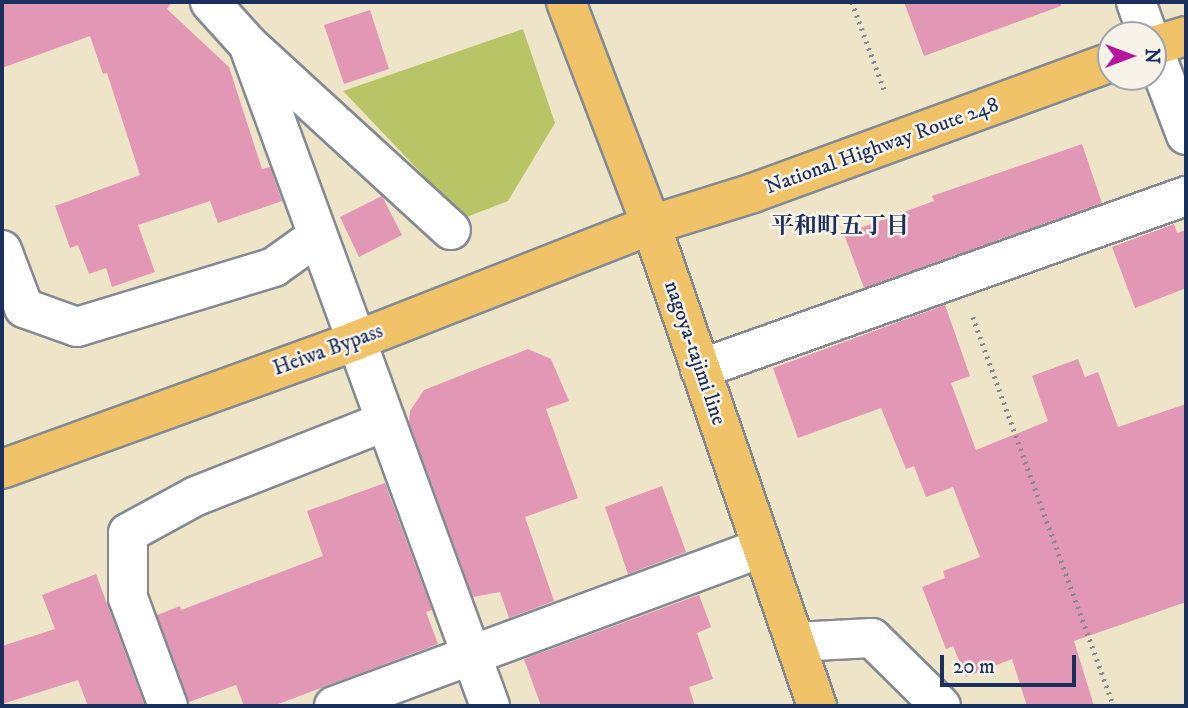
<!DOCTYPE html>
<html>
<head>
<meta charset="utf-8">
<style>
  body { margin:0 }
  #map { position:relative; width:1188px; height:708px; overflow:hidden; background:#eee5c9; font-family:"IM FELL DW Pica","Noto Serif JP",serif }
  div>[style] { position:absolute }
  .green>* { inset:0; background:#b8c567 }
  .building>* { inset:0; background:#e297b4 }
  .path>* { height:4.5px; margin-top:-2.25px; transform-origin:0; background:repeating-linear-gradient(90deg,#848a94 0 2px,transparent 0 7px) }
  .roads { filter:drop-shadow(2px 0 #848a94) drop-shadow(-2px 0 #848a94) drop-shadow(0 2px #848a94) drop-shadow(0 -2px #848a94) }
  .minor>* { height:38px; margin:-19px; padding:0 19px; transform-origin:19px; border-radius:19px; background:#fff }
  .major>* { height:38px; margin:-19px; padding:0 19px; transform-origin:19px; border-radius:19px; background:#f1c369 }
  .highway>* { height:38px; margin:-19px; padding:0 19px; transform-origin:19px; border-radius:19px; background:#f1c369 }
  span { translate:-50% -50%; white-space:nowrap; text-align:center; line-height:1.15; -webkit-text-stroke:5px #f7f3e8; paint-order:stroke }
  .street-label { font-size:21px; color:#1b2f5e }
  .neighbourhood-label { font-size:23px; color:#1b2f5e; font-weight:700 }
  .frame { position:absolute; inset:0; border:4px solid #1b2f5e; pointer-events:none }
  .north { position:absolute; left:1097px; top:21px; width:70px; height:70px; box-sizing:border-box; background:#f7f3e8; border:2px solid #9fa5b1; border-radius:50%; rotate:90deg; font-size:19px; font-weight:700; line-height:28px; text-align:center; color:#1b2f5e }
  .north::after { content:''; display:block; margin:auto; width:24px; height:32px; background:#b5179e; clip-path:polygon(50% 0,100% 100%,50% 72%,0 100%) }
  .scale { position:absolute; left:940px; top:655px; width:136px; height:32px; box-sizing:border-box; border:4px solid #1b2f5e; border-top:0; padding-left:9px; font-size:21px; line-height:24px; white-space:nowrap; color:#1b2f5e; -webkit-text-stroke:5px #f7f3e8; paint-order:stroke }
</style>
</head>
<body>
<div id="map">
  <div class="green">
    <i style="clip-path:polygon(523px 29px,555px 123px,508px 201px,464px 218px,343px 91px)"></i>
  </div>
  <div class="building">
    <i style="clip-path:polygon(2px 2px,172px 2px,167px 9px,229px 67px,262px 169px,270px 167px,282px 201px,218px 223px,210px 201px,138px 225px,155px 272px,112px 287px,106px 268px,89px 274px,78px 245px,70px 248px,55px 206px,140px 175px,107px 73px,103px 74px,90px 36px,2px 68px)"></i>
    <i style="clip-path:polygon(904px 2px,1061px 2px,1061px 6px,924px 56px)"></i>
    <i style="clip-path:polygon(370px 10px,389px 69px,344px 84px,324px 25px)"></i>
    <i style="clip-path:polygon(1082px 144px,1102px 203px,864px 288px,844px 234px,934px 201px,932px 196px)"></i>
    <i style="clip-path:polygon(382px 196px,402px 235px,359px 257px,340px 217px)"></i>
    <i style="clip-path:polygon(1174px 224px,1177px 233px,1186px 230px,1186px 288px,1135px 308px,1112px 247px)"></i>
    <i style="clip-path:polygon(945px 305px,970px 376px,951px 383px,976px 450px,1048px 421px,1032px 376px,1078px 359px,1085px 377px,1098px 372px,1118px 427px,1186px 404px,1186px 602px,1074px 641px,1094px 706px,1027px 706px,1012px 659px,966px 677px,953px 646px,946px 649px,922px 587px,945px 578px,943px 571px,980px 557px,953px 487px,926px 497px,914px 466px,906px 469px,881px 408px,798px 438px,773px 368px)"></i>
    <i style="clip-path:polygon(528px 349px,551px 359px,569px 401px,546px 409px,578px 498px,525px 517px,554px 601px,509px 618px,500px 592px,473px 597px,409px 422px,410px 411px,424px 390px)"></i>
    <i style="clip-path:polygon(385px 483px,432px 610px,426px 612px,438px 644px,273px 706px,244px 706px,236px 685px,189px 702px,157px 615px,180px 606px,181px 610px,323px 556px,307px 511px)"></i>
    <i style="clip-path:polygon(662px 486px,686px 552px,628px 574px,605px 507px)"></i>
    <i style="clip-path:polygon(96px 574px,145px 706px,88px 706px,78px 680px,2px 704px,2px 646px,55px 629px,42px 595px)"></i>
    <i style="clip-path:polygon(699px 595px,711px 627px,697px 633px,713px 679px,689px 687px,695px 706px,541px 706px,524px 659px)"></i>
  </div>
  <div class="path">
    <i style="left:852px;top:2px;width:93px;rotate:69.8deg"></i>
    <i style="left:973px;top:317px;width:414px;rotate:70.1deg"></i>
  </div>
  <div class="roads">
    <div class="minor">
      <i style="left:210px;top:2px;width:57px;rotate:47.9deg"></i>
      <i style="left:248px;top:44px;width:705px;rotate:69.92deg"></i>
      <i style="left:1136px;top:2px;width:35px;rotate:70deg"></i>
      <i style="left:251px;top:47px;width:271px;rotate:42.5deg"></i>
      <i style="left:1153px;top:48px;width:93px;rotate:69.2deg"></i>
      <i style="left:2px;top:250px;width:62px;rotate:69.2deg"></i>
      <i style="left:24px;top:308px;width:56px;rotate:19.7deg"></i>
      <i style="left:77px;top:327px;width:206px;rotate:-16.9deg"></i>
      <i style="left:274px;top:267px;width:52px;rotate:-35.5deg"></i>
      <i style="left:700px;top:369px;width:516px;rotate:-19.59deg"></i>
      <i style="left:795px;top:642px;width:77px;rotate:-3deg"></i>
      <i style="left:872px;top:638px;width:97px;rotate:44.6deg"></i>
      <i style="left:168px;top:706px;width:115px;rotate:-110.3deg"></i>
      <i style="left:128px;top:598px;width:65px;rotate:-90deg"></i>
      <i style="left:128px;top:533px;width:77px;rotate:-28.6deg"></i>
      <i style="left:196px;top:496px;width:202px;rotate:-21.5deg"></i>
      <i style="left:334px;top:706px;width:456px;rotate:-20.3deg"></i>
    </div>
    <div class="major">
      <i style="left:566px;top:2px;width:239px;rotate:69.1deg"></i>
      <i style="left:651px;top:225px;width:509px;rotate:70.96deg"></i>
    </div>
    <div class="highway">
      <i style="left:1153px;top:46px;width:34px;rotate:-17deg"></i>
      <i style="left:2px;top:469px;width:375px;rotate:-19.9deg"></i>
      <i style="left:355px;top:341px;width:318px;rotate:-21.4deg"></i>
      <i style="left:651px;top:225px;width:107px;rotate:-17.4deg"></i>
      <i style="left:753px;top:193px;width:381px;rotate:-20.1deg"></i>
    </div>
  </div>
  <div class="street-label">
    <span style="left:882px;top:146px;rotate:-20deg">National Highway Route 248</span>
    <span style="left:328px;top:350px;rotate:-20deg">Heiwa Bypass</span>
    <span style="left:695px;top:353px;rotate:71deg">nagoya-tajimi line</span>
  </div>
  <div class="neighbourhood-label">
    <span style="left:840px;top:227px">平和町五丁目</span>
  </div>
  <div class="frame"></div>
  <div class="north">N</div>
  <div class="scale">20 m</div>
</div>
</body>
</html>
